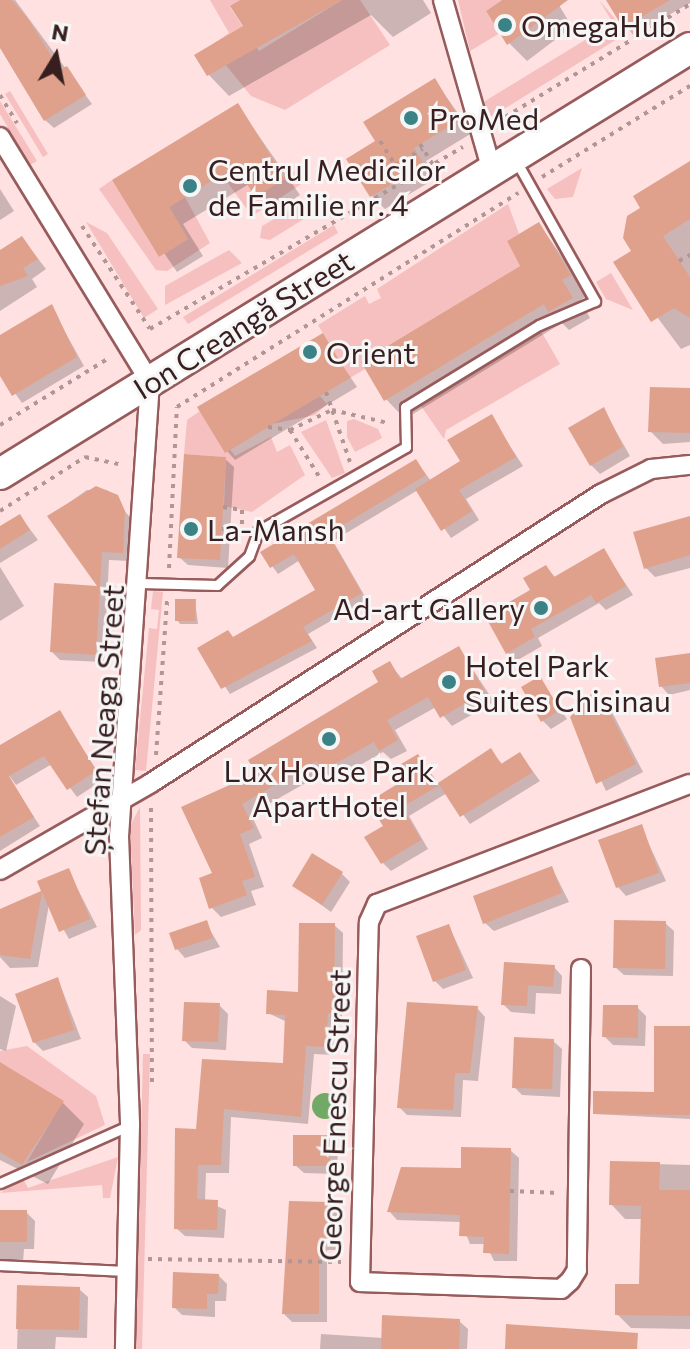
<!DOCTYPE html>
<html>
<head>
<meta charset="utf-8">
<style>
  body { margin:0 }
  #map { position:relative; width:690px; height:1349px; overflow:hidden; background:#fee1e0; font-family:Commissioner,sans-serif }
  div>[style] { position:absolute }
  .green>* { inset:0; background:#f5c0bf }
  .water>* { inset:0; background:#73a967 }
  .round { border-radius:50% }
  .shadow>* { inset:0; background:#0003 }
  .building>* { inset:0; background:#dfa18c }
  .path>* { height:4px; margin-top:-2px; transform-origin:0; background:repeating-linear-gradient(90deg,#b29695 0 4px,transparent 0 10px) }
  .roads { filter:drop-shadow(2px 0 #975b5b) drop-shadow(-2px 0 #975b5b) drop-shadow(0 2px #975b5b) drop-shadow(0 -2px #975b5b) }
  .service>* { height:9px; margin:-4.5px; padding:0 4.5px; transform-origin:4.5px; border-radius:4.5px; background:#fff }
  .minor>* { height:18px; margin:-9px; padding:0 9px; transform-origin:9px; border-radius:9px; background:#fff }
  .primary>* { height:30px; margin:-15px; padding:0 15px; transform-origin:15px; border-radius:15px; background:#fff }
  .dots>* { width:22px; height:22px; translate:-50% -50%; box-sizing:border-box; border:4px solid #f6f6f6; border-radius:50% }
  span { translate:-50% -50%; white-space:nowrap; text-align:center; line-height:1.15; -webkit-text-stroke:6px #f6f6f6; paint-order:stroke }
  .poi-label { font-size:30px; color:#381e1e }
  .left { translate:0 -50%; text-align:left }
  .right { translate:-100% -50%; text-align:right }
  .street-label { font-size:30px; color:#381e1e }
  .north { position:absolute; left:16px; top:16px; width:80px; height:80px; -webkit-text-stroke:6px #f6f6f6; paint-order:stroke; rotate:10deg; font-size:22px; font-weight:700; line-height:32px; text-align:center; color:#381e1e }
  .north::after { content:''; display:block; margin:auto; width:28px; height:36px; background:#381e1e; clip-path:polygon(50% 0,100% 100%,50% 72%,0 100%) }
</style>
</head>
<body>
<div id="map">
  <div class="green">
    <i style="clip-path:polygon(210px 0,240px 0,230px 7px,259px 51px,342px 0,360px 0,390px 45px,285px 110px,251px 96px,225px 64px,213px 44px,229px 33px)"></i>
    <i style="clip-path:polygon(458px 0,502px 0,486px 11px,500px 33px,470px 51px)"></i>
    <i style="clip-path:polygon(599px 0,627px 33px,486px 120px,477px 106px,613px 23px)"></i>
    <i style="clip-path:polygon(10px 91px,48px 154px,43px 157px,5px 94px)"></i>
    <i style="clip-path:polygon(0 101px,37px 161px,30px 165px,0 114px)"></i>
    <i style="clip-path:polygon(236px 166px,255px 196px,301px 167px,303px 183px,252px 216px,222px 175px)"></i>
    <i style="clip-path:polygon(582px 168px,573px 197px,555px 199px,547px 189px)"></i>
    <i style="clip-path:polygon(112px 180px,159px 257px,188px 239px,169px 207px,185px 197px,210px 243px,167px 271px,156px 270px,99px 189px)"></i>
    <i style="clip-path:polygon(316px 195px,323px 207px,270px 240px,260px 238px,262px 226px)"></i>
    <i style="clip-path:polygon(508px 204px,519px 234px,507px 241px,520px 266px,361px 362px,365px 369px,350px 378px,318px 325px,365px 296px,369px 304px,381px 298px,377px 289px)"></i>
    <i style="clip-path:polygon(86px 222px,107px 233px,158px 309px,144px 318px)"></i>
    <i style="clip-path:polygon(334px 225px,338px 233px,188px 324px,183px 317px)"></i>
    <i style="clip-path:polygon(229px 250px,242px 263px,165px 305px,165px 286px)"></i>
    <i style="clip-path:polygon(611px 273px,633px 310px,606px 299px,596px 282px)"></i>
    <i style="clip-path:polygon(541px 331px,560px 364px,446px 430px,444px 439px,421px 406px)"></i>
    <i style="clip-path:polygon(320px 396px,327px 404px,315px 415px,272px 424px)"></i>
    <i style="clip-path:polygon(200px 411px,235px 456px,271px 437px,277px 452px,290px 445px,305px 475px,252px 512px,224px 506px,226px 457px,184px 454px,187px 420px)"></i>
    <i style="clip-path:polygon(354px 419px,378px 429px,382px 438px,355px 452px,347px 437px,347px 421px)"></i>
    <i style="clip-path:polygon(326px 420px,345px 473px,332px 478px,301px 432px)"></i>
    <i style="clip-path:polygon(153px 591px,163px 592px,146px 771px,135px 770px,149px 628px,157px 629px,159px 610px,151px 609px)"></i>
    <i style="clip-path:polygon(140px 807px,141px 930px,135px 935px,130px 826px)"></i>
    <i style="clip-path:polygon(27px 1046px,96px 1096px,105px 1125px,27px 1162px,63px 1101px,5px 1065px,0 1073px,0 1051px)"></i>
    <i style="clip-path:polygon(143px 1054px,150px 1054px,142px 1349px,136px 1349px)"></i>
    <i style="clip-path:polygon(118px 1157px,110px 1198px,103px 1198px,102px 1185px,0 1193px,23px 1179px,28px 1188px)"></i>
  </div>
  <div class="water">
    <i class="round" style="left:312px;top:1093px;width:26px;height:26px"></i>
  </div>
  <div class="shadow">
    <i style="clip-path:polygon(0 0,15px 0,92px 104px,54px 128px,45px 120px,0 47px)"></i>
    <i style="clip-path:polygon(244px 0,423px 0,431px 13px,393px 37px,371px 15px,229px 96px,208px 74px,245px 27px)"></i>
    <i style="clip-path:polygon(505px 0,556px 0,572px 27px,527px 61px,509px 43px)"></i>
    <i style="clip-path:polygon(608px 0,690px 0,690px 3px,633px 35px)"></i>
    <i style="clip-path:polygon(435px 81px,472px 133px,426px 161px,436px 178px,385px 209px,372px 196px,377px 141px)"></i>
    <i style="clip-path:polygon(238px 106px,300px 195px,273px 212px,249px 184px,183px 224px,203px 256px,177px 272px,115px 181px)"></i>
    <i style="clip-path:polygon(690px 165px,690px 345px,681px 349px,616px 262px,633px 251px)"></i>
    <i style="clip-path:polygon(0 189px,14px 211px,0 220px)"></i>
    <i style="clip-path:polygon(539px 224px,589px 295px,580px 300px,590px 318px,569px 330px,562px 323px,405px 419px,386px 399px,523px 266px)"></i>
    <i style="clip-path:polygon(22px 238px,46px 269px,32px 279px,37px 287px,0 311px,0 252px)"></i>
    <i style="clip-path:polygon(51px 307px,84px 366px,22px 403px,0 372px,0 337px)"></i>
    <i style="clip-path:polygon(322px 335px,357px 387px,235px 460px,227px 451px)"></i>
    <i style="clip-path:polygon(690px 390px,690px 442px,663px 444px,650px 431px)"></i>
    <i style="clip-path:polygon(604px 410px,630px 456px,600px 474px,591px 465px)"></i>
    <i style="clip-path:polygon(491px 417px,523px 466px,466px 499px,479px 520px,451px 538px,418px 490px,333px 541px,367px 600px,308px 634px,317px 648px,230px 694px,200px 649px,234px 639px,318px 591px,300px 560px,278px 574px,262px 552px,416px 461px,431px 481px,462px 461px)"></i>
    <i style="clip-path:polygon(225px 459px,234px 467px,228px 568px,188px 565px,179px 557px)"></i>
    <i style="clip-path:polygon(87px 490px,107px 490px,133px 521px,130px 561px,109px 560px,104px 662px,60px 660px,52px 652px,56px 585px,101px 588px,50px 516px)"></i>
    <i style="clip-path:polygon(20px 516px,38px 540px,0 563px,0 528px)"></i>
    <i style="clip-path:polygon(690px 523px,690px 568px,655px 577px,646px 568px)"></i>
    <i style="clip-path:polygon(604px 551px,633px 595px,606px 610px,599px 603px,538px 638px,542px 646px,516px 661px,508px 653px,546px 567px,556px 578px)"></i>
    <i style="clip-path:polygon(0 567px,24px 606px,0 621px)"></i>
    <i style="clip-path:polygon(195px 601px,198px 624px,180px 624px,177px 620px)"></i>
    <i style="clip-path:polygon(459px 648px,494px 702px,452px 726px,436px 707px,395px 730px,407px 751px,391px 759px,383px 752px,334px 780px,325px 772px,251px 814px,262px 838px,249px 844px,264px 887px,251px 891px,256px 905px,221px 917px,211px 907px,215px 875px,184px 808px,259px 774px,380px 683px,390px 664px,403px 680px)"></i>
    <i style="clip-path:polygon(690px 655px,690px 690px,669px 695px,661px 686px)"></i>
    <i style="clip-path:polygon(540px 679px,567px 719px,551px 729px,543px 721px)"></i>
    <i style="clip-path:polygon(583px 699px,611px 710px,643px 772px,606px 791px,572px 718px)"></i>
    <i style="clip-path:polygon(60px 713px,103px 780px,77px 797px,52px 764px,16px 785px,0 763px,0 747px)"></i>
    <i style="clip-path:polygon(491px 751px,503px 765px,520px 754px,540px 781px,470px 824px,447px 793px,409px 816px,428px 849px,391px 871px,383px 863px,386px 827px,418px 756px,439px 784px)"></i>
    <i style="clip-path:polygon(15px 789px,40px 826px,0 851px,0 799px)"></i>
    <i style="clip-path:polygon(641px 827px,666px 881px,626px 896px,618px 887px)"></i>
    <i style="clip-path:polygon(552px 868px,569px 902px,494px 931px,485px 923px)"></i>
    <i style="clip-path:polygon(68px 870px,97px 927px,69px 939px,49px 904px,38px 967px,10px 968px,0 957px,0 911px,44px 892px)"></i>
    <i style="clip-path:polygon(341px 873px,350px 882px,331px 912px,294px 885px)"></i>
    <i style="clip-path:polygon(206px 923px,220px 947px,185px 958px,177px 949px)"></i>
    <i style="clip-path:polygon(665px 923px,674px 931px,673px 976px,624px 975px,615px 967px)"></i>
    <i style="clip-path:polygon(334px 925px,343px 933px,342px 1020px,335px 1022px,334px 1055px,314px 1054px,308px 1124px,231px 1117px,229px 1173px,206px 1173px,205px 1201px,226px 1210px,224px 1238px,185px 1236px,176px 1228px,198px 1131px,204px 1061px,285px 1066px,287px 1022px,268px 1013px,300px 994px)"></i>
    <i style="clip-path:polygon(449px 926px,473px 978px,443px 989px,435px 981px)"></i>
    <i style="clip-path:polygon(506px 964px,554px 967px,562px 976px,561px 994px,536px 993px,535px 1014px,511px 1012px,503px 1004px)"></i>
    <i style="clip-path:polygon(58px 979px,81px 1039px,43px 1051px,34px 1042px)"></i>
    <i style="clip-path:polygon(0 996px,16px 1006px,6px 1051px,0 1049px)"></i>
    <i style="clip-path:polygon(219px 1005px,228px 1014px,226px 1050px,192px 1048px,184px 1040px)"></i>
    <i style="clip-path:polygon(637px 1007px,646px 1016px,645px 1046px,613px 1045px,604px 1036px)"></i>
    <i style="clip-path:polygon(477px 1008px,485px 1017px,478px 1081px,463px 1080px,461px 1117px,407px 1115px,399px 1107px)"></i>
    <i style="clip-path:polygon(690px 1029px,690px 1119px,595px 1114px,656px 1094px)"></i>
    <i style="clip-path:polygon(553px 1041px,562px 1049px,560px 1097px,522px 1095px,514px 1087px)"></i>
    <i style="clip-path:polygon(0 1077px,62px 1102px,84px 1124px,48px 1184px,0 1160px)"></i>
    <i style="clip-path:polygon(329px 1137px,338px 1146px,337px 1174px,304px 1173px,295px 1165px)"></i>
    <i style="clip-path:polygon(510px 1150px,519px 1158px,517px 1261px,494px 1261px,486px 1244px,470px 1244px,461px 1222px,397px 1220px,389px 1211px)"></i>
    <i style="clip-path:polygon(612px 1163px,690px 1165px,690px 1329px,631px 1328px,617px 1314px,641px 1286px,643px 1219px,625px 1219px,611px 1204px)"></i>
    <i style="clip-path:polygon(328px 1204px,337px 1213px,336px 1250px,327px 1250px,327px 1322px,292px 1322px,284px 1314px)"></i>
    <i style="clip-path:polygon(0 1212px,26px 1212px,35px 1221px,34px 1249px,24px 1249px,23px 1262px,0 1262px)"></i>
    <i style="clip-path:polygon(219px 1276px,227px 1284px,226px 1301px,215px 1301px,215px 1317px,182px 1315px,174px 1307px)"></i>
    <i style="clip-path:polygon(19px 1287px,79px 1289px,88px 1297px,87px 1338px,56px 1337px,55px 1349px,17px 1349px)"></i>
    <i style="clip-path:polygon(459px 1321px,468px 1329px,467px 1349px,320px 1349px,321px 1334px,383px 1338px)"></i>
  </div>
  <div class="building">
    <i style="clip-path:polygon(0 0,11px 0,27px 17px,60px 70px,67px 66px,86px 95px,44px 121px,0 48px)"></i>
    <i style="clip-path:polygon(240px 0,342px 0,207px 76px,194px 55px,243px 26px,230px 6px)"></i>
    <i style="clip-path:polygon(502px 0,568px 0,507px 45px,486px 11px)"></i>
    <i style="clip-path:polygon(606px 0,670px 0,623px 28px)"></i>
    <i style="clip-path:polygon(435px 78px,460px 120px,414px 148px,424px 165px,370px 197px,346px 159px,375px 141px,363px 122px)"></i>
    <i style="clip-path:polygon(238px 103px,285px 179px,255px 197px,236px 166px,169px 207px,188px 239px,159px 257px,112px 180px)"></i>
    <i style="clip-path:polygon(690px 161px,690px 219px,663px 236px,690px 277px,690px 318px,674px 308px,651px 322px,613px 262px,631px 251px,623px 238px,627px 216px,640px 208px,633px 196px)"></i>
    <i style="clip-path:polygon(539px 222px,571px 275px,562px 280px,573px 298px,548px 312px,544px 304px,384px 401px,361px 362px,520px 266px,507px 241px)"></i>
    <i style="clip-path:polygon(22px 236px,38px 259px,23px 268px,28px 276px,0 286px,0 250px)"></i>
    <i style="clip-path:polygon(52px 304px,77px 357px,12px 396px,0 376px,0 335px)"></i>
    <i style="clip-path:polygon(323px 333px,350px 378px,225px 453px,197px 407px)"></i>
    <i style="clip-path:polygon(650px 387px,690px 388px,690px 433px,648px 432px)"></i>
    <i style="clip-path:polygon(604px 407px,623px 447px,590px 466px,568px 428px)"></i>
    <i style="clip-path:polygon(492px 414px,516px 457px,459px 490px,472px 511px,441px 531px,415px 489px,460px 461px,447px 440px)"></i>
    <i style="clip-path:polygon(184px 454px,226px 457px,220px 560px,177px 558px)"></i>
    <i style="clip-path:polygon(416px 459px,426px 475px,328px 534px,362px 593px,303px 627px,312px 641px,221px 689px,197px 648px,228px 630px,233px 637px,315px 590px,294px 554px,270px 568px,260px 552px)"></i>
    <i style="clip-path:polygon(96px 486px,118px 495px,125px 511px,123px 553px,102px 552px,96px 655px,50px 652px,54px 583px,97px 586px,47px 516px)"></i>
    <i style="clip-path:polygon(20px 514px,30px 530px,0 549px,0 526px)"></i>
    <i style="clip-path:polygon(690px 516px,690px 555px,644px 569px,633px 532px)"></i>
    <i style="clip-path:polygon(604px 548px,626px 586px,596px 603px,591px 595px,531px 629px,535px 637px,506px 654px,485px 616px,530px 590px,523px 578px,546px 565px,554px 577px)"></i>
    <i style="clip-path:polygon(175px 599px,196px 599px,195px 621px,175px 621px)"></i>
    <i style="clip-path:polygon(459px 646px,485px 692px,440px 718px,428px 697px,387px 720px,398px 740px,379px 751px,374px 742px,322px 771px,317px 761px,242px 804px,254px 828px,240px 834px,255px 877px,242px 881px,247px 895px,209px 909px,199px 878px,212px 873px,181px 807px,256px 773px,248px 760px,378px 682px,372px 671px,390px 661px,400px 679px)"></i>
    <i style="clip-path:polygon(690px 653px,690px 683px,659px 687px,655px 658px)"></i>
    <i style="clip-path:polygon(540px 676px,560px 710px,541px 722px,521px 687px)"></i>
    <i style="clip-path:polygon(591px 694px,603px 699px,636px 764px,596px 784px,570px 717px)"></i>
    <i style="clip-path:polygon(60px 710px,96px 771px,67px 790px,44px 756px,9px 776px,34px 817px,0 837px,0 745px)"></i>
    <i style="clip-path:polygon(491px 748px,501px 764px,520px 752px,533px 772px,460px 817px,438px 783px)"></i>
    <i style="clip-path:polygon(418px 754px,438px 786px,402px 807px,421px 840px,381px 864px,364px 837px,383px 826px,368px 802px,404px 780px,396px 767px)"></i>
    <i style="clip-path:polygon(642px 824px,659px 873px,616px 888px,598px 840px)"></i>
    <i style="clip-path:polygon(312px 853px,343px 872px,322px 905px,292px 886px)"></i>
    <i style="clip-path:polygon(552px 866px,562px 893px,483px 924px,473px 896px)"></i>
    <i style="clip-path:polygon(69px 868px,90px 919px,59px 932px,42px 892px,30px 959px,0 955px,0 909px,41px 891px,37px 881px)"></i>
    <i style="clip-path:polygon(207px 920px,213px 938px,175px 950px,169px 933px)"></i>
    <i style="clip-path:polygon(614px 920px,666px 921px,665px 969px,613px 968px)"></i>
    <i style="clip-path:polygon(299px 923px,335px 923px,334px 1012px,328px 1014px,326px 1047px,306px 1046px,301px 1117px,224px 1109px,221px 1165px,198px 1165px,197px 1199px,218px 1200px,217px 1230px,174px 1229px,175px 1128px,196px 1129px,202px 1059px,283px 1063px,285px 1015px,266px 1014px,267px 990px,298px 992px)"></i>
    <i style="clip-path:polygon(449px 924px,466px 970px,433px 982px,416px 936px)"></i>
    <i style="clip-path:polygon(504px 962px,555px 965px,553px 987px,528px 985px,527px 1006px,501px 1005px)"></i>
    <i style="clip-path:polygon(58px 977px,74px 1030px,33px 1043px,15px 994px)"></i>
    <i style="clip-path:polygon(184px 1002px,220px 1003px,218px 1042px,182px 1041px)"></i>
    <i style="clip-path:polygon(407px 1002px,478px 1006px,470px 1073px,455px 1073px,453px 1110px,397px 1108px)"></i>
    <i style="clip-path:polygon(603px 1005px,638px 1005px,638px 1038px,602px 1037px)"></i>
    <i style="clip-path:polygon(654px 1026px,690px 1026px,690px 1115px,593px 1114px,593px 1091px,654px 1092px)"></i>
    <i style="clip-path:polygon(514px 1037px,554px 1039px,552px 1089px,512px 1088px)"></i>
    <i style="clip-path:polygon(0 1062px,64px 1101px,22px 1165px,0 1152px)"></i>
    <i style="clip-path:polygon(293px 1135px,330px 1135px,330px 1166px,293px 1166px)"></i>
    <i style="clip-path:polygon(461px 1147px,511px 1148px,509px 1254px,483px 1253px,484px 1237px,459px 1236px,460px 1215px,387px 1212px,401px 1167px,461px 1168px)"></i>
    <i style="clip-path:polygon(610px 1161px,660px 1162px,659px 1190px,690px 1190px,690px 1316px,615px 1315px,615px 1284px,639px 1284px,641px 1206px,609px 1205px)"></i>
    <i style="clip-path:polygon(289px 1201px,329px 1202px,328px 1243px,319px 1242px,319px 1314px,282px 1314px)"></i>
    <i style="clip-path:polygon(0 1210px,27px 1210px,27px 1242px,0 1242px)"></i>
    <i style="clip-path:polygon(173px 1272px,219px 1274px,218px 1294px,207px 1294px,207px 1309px,172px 1308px)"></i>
    <i style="clip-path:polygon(17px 1285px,80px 1287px,79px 1330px,16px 1329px)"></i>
    <i style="clip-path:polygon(382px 1315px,460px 1319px,459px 1349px,381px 1349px)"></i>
    <i style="clip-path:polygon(506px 1324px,638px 1333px,637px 1349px,505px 1349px)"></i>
  </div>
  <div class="path">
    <i style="left:0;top:95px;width:33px;rotate:59deg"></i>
    <i style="left:497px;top:122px;width:226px;rotate:-31.4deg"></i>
    <i style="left:380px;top:141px;width:28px;rotate:58deg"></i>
    <i style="left:395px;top:165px;width:32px;rotate:-30deg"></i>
    <i style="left:420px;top:144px;width:28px;rotate:58deg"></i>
    <i style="left:542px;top:177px;width:174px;rotate:-31.6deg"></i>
    <i style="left:82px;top:226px;width:123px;rotate:56.6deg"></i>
    <i style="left:150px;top:329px;width:362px;rotate:-30.2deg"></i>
    <i style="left:679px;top:261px;width:13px;rotate:-29deg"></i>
    <i style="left:326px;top:392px;width:74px;rotate:71.1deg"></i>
    <i style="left:0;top:425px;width:128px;rotate:-31.6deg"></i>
    <i style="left:268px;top:427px;width:22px;rotate:8deg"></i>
    <i style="left:290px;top:430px;width:47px;rotate:-25.5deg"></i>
    <i style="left:332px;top:410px;width:57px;rotate:13.1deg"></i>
    <i style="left:290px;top:430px;width:57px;rotate:58deg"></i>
    <i style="left:223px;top:507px;width:19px;rotate:9deg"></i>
    <i style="left:242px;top:510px;width:14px;rotate:90deg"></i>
    <i style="left:0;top:511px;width:101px;rotate:-32.4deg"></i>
    <i style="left:85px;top:457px;width:38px;rotate:12deg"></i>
    <i style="left:222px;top:529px;width:18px;rotate:3deg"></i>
    <i style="left:169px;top:568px;width:161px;rotate:-87.2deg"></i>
    <i style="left:177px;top:407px;width:403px;rotate:-32.1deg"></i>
    <i style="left:156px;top:755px;width:155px;rotate:-85.9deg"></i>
    <i style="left:151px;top:808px;width:279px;rotate:89.8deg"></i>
    <i style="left:510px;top:1191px;width:49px;rotate:2.3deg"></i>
    <i style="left:148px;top:1259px;width:193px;rotate:0.9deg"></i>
  </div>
  <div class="roads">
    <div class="service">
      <i style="left:140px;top:583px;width:77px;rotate:1.5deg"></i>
      <i style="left:217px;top:585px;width:43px;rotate:-42.2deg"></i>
      <i style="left:249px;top:556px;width:27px;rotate:-70deg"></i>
      <i style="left:258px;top:531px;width:170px;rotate:-29.6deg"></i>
      <i style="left:406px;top:447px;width:40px;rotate:-91.4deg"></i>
      <i style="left:405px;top:407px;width:157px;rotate:-31.5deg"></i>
      <i style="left:539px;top:325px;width:61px;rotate:-23.2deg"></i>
      <i style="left:595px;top:301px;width:161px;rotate:-119.4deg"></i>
      <i style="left:0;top:1183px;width:142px;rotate:-24deg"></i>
      <i style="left:0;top:1265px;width:127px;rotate:2.7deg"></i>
    </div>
    <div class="minor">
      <i style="left:443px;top:0;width:178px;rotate:74deg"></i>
      <i style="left:0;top:137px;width:287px;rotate:58.5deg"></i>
      <i style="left:150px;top:382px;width:455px;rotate:93.9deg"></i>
      <i style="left:119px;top:836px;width:289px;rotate:87.8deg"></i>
      <i style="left:130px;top:1125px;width:224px;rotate:91.3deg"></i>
      <i style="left:0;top:870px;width:174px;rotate:-29.9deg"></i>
      <i style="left:151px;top:783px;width:535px;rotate:-32.71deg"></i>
      <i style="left:601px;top:494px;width:56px;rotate:-26.6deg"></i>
      <i style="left:651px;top:469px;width:39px;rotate:-6deg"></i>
      <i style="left:581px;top:969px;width:301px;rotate:90.8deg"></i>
      <i style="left:577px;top:1270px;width:13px;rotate:122deg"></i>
      <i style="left:570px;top:1281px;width:12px;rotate:138deg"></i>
      <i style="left:561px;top:1289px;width:201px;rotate:-178deg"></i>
      <i style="left:360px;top:1282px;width:360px;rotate:-88.6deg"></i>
      <i style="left:369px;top:922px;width:20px;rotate:-66deg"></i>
      <i style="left:377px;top:904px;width:335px;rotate:-21deg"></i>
    </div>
    <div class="primary">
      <i style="left:0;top:474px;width:811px;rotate:-31.69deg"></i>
    </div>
  </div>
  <div class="dots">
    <i style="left:505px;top:25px;background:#3a8286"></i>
    <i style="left:411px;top:118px;background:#3a8286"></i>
    <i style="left:190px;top:186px;background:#3a8286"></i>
    <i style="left:310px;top:352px;background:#3a8286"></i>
    <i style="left:191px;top:529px;background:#3a8286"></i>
    <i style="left:541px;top:608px;background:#3a8286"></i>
    <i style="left:449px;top:682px;background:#3a8286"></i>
    <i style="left:329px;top:739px;background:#3a8286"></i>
  </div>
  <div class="poi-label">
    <span class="left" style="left:521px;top:25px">OmegaHub</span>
    <span class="left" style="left:429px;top:118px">ProMed</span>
    <span class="left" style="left:208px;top:186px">Centrul Medicilor<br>de Familie nr. 4</span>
    <span class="left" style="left:326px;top:352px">Orient</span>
    <span class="left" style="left:207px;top:529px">La-Mansh</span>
    <span class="right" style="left:525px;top:608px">Ad-art Gallery</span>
    <span class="left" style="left:465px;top:682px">Hotel Park<br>Suites Chisinau</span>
    <span style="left:329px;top:787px">Lux House Park<br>ApartHotel</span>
  </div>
  <div class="street-label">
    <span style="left:243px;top:324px;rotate:-32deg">Ion Creangă Street</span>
    <span style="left:103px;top:720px;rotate:-86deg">Ștefan Neaga Street</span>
    <span style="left:334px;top:1115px;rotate:-88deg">George Enescu Street</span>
  </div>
  <div class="north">N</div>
</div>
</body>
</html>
